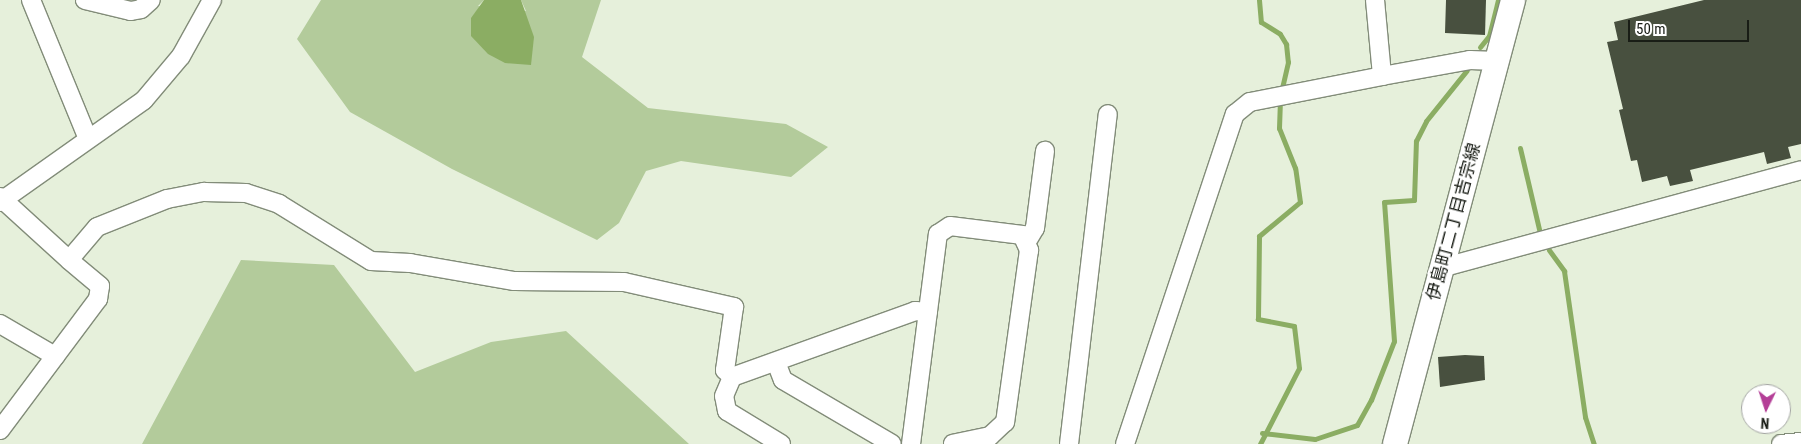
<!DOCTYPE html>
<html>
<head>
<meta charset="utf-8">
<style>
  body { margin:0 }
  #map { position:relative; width:1801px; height:444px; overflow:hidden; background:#e6f0db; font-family:"Roboto Condensed","Noto Sans JP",sans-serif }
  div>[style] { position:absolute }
  .green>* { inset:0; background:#b3cb9b }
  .water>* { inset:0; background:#8bad63 }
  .stream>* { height:5px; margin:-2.5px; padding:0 2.5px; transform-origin:2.5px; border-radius:2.5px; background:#8bad63 }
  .building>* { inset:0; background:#48503f }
  .roads { filter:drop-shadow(1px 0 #828c79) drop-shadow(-1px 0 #828c79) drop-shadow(0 1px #828c79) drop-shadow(0 -1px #828c79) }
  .street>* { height:18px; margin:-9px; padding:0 9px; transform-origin:9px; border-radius:9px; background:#fff }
  .secondary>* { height:24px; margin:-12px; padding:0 12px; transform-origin:12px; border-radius:12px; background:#fff }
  span { translate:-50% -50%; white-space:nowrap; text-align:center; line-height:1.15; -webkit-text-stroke:5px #fff; paint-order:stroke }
  .street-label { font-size:18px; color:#191d16 }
  .north { position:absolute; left:1741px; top:384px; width:50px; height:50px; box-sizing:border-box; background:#fff; border:1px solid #a3a5a2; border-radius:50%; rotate:184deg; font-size:14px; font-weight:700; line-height:20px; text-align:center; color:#191d16 }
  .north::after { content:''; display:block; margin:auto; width:18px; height:22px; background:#b43f97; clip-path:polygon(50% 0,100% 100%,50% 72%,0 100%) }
  .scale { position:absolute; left:1628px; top:20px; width:121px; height:22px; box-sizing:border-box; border:2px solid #191d16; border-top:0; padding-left:6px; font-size:15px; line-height:18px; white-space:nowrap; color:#191d16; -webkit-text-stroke:4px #fff; paint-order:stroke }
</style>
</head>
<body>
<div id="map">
  <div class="green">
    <i style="clip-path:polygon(321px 0,484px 0,478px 6px,526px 11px,521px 0,601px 0,582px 57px,648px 108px,786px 124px,828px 147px,791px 177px,681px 161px,646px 171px,619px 223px,597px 240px,452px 169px,350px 112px,297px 39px)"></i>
    <i style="clip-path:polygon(241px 260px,334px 265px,415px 372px,491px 342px,566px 331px,689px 444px,142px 444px)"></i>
  </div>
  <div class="water">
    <i style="clip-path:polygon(484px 0,521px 0,534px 37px,531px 65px,505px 63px,488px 54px,471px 36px,471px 18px)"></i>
  </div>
  <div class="stream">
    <i style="left:1259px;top:0;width:22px;rotate:85deg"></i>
    <i style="left:1261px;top:22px;width:22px;rotate:32deg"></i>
    <i style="left:1280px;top:34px;width:12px;rotate:59deg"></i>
    <i style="left:1286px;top:44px;width:18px;rotate:84deg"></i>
    <i style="left:1288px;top:62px;width:31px;rotate:103deg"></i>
    <i style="left:1480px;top:47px;width:14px;rotate:-51deg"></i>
    <i style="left:1489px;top:36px;width:37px;rotate:-76deg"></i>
    <i style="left:1520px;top:148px;width:87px;rotate:76.8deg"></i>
    <i style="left:1549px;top:250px;width:26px;rotate:54deg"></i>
    <i style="left:1564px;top:271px;width:148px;rotate:81.8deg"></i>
    <i style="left:1585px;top:417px;width:28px;rotate:72deg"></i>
    <i style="left:1262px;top:433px;width:53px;rotate:6.5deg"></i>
    <i style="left:1315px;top:439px;width:44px;rotate:-18.4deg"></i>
    <i style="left:1357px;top:425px;width:29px;rotate:-61deg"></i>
    <i style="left:1371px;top:400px;width:63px;rotate:-68.7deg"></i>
    <i style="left:1394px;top:341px;width:139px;rotate:-94.1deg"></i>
    <i style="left:1384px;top:202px;width:30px;rotate:-4deg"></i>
    <i style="left:1414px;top:200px;width:59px;rotate:-88.1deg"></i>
    <i style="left:1416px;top:141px;width:22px;rotate:-63deg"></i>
    <i style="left:1426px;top:121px;width:65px;rotate:-51.2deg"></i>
    <i style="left:1260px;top:444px;width:85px;rotate:-62.8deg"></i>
    <i style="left:1299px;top:368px;width:42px;rotate:-96.8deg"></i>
    <i style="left:1294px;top:326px;width:37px;rotate:-169deg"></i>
    <i style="left:1258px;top:319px;width:83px;rotate:-89.3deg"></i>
    <i style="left:1259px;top:236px;width:53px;rotate:-39.7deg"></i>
    <i style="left:1300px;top:202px;width:34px;rotate:-98deg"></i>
    <i style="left:1295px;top:168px;width:43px;rotate:-111.8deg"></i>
    <i style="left:1279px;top:128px;width:28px;rotate:-88deg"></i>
  </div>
  <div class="building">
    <i style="clip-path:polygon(1446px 0,1486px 0,1485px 35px,1445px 33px)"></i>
    <i style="clip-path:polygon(1704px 0,1801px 0,1801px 144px,1788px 147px,1791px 158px,1767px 164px,1764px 152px,1690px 170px,1693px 181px,1670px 186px,1667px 176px,1642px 182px,1637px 160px,1631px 161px,1619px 110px,1623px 109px,1607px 42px,1618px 40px,1614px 22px)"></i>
    <i style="clip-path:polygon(1465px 355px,1484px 356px,1485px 380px,1440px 387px,1438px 357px)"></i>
  </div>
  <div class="roads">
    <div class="street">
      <i style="left:31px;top:0;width:150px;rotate:67.7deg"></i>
      <i style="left:85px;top:0;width:47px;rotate:13.4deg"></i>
      <i style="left:131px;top:11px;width:10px;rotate:-11deg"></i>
      <i style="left:141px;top:9px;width:13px;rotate:-42deg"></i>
      <i style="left:1375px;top:0;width:76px;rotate:84.7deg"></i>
      <i style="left:0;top:197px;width:93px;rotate:42.4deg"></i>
      <i style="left:69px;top:260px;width:43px;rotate:-49.7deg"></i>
      <i style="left:97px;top:227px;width:75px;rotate:-21.8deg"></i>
      <i style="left:167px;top:199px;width:38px;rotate:-11deg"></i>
      <i style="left:204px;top:192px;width:42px;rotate:1.4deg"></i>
      <i style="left:246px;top:193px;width:35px;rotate:18deg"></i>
      <i style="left:279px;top:204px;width:108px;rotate:31.8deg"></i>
      <i style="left:371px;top:261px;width:39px;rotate:3deg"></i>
      <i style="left:410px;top:263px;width:106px;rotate:9.8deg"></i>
      <i style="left:514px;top:281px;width:110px;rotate:0.5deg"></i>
      <i style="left:624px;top:282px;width:113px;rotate:12.8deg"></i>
      <i style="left:734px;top:307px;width:64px;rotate:98.1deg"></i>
      <i style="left:725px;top:370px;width:10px;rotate:45deg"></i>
      <i style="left:0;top:202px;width:176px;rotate:-35.3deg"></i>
      <i style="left:144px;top:100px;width:57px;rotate:-49.9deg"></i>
      <i style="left:181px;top:56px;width:64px;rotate:-61deg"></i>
      <i style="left:1026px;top:243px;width:17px;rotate:-59deg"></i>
      <i style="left:1035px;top:228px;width:78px;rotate:-82.6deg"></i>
      <i style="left:1441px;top:268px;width:373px;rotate:-15.2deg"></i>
      <i style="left:0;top:324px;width:64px;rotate:30.2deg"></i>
      <i style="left:776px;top:362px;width:19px;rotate:69deg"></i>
      <i style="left:783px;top:380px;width:126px;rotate:30.4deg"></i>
      <i style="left:0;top:430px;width:164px;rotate:-53.2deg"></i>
      <i style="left:98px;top:299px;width:13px;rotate:-81deg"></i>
      <i style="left:100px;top:286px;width:40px;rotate:-140deg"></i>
      <i style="left:781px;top:444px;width:63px;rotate:-148.6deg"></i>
      <i style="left:727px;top:411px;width:15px;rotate:-101deg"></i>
      <i style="left:724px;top:396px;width:21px;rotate:-67deg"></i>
      <i style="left:732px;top:377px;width:195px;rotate:-19.8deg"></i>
      <i style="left:915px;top:311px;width:13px;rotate:4deg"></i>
      <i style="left:911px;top:444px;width:212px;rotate:-82.7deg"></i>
      <i style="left:938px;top:234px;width:14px;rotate:-34deg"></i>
      <i style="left:950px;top:226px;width:73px;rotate:7.1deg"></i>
      <i style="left:1022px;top:235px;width:17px;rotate:65deg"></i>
      <i style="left:1029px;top:250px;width:174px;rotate:97.9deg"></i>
      <i style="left:1005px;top:422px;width:21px;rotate:137deg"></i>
      <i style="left:990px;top:436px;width:38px;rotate:168deg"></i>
      <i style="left:1069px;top:444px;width:332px;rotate:-83.3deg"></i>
      <i style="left:1125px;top:444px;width:348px;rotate:-71.6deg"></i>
      <i style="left:1235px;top:114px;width:19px;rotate:-39deg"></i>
      <i style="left:1250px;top:102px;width:135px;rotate:-11.1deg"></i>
      <i style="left:1382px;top:76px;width:89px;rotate:-10.3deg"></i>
      <i style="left:1470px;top:60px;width:27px;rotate:2deg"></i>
      <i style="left:1781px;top:444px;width:20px;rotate:-6deg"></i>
    </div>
    <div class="secondary">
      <i style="left:1395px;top:444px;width:459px;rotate:-75.1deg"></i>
    </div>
  </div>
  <div class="street-label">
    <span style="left:1454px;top:222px;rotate:-75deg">伊島町二丁目吉宗線</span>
  </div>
  <div class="north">N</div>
  <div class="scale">50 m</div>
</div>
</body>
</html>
